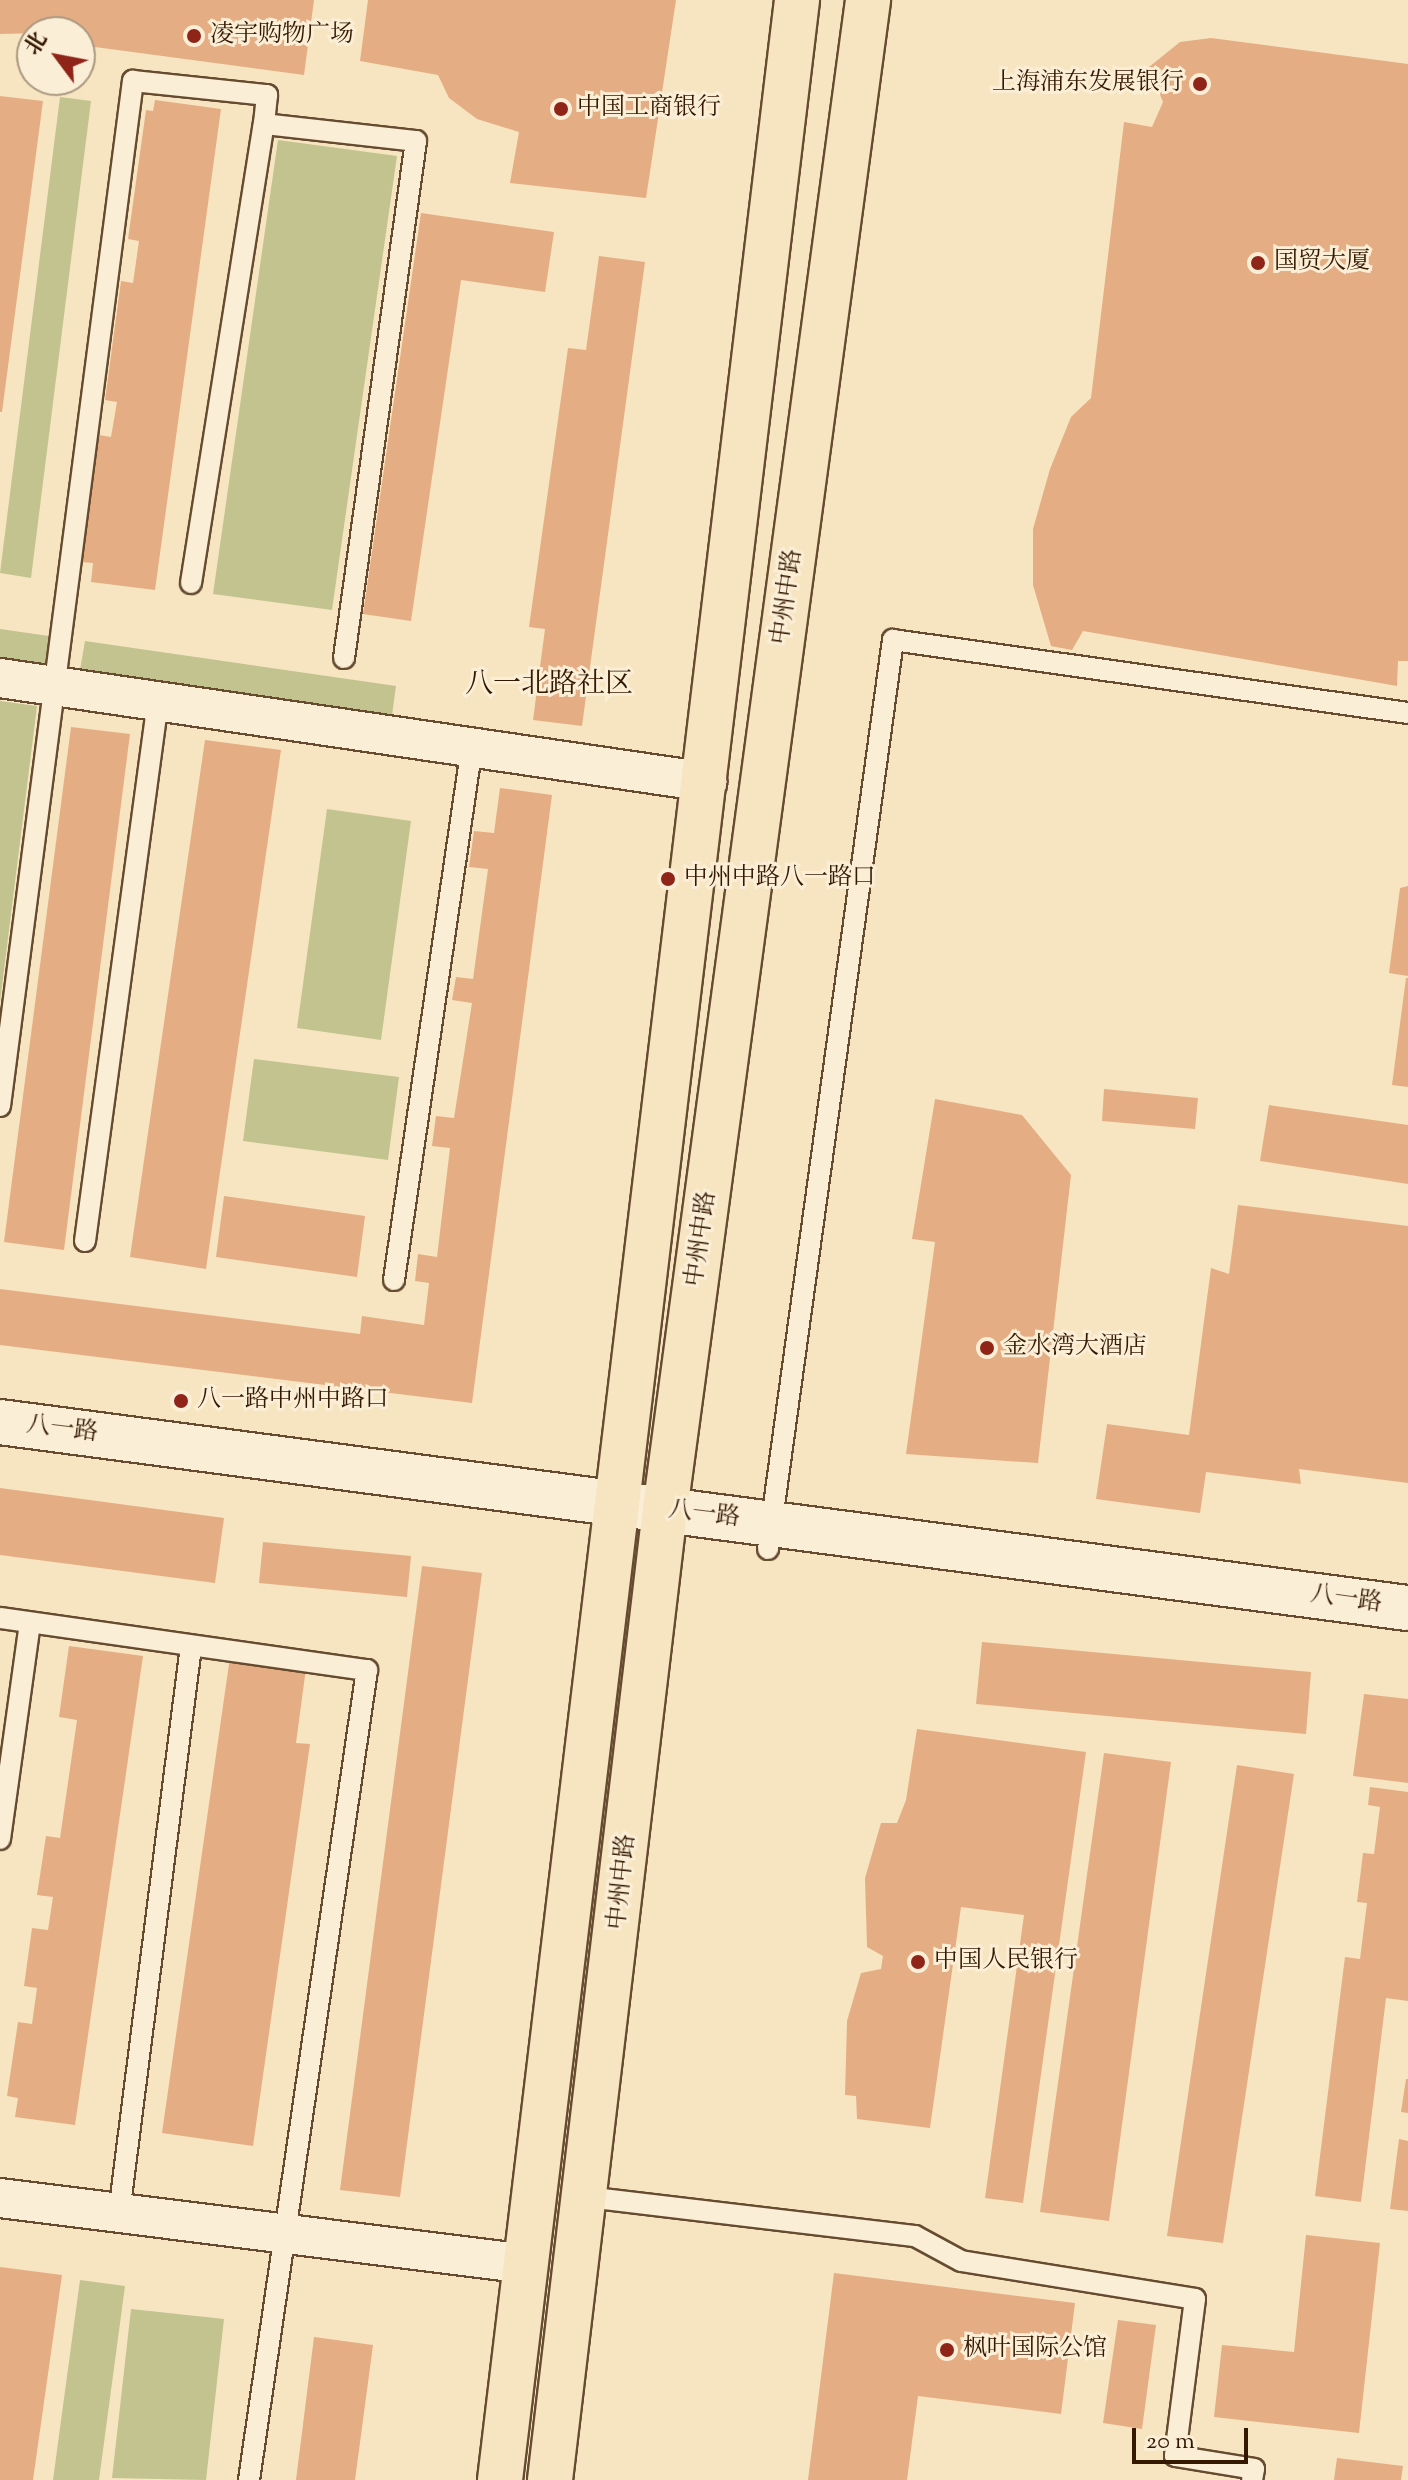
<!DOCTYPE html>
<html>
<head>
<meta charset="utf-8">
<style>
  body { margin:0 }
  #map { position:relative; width:1408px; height:2480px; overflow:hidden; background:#f7e5c1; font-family:"Sorts Mill Goudy","Noto Serif SC",serif }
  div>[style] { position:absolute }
  .green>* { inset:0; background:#c2c38f }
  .building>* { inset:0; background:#e5ad84 }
  .roads { filter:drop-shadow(2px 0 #664b30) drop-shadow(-2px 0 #664b30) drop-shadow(0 2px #664b30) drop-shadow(0 -2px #664b30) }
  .lane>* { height:20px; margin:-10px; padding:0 10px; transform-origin:10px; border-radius:10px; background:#faeed7 }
  .street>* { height:38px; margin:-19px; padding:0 19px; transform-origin:19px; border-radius:19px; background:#faeed7 }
  .secondary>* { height:44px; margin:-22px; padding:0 22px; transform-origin:22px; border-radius:22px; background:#faeed7 }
  .primary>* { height:44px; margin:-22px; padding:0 22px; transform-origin:22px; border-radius:22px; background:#f7e5c1 }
  .dots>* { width:22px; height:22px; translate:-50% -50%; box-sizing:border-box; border:4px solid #faeed7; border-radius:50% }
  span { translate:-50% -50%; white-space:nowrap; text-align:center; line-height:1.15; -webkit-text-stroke:6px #faeed7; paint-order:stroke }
  .poi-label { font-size:24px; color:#351800 }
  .left { translate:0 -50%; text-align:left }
  .right { translate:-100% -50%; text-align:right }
  .street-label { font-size:24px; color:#351800 }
  .quarter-label { font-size:28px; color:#351800 }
  .north { position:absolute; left:16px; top:16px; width:80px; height:80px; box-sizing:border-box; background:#faeed7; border:2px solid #ab9881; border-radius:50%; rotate:302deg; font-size:22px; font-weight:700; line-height:32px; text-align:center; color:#351800 }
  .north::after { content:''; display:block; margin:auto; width:28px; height:36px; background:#8f2418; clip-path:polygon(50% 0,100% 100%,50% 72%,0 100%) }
  .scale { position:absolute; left:1132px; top:2428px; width:116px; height:36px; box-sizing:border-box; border:4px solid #351800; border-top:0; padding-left:10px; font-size:24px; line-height:28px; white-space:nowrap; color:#351800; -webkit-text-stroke:6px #faeed7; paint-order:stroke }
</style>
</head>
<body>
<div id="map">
  <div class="green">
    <i style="clip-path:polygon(60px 97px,91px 101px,31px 578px,0 573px)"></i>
    <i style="clip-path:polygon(278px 140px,397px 156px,332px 610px,213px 594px)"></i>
    <i style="clip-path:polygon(0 629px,49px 636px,45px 666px,0 660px)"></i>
    <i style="clip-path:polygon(85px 641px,396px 686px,392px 715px,80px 670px)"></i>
    <i style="clip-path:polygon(0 701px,37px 706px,0 1002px)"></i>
    <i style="clip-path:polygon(327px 809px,411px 821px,381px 1040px,297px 1028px)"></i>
    <i style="clip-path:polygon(254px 1059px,399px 1077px,388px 1160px,243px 1141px)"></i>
    <i style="clip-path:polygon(80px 2280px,125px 2286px,99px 2480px,53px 2480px)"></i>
    <i style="clip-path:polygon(131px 2309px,224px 2319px,206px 2480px,112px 2478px)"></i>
  </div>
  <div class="building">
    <i style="clip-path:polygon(0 0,314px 0,304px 75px,80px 45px,80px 32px,0 34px)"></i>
    <i style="clip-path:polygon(368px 0,676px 0,646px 198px,510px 183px,519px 132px,477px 119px,449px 98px,438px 75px,360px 61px)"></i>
    <i style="clip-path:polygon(1211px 38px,1408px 64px,1408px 661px,1398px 661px,1397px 686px,1083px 631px,1072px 650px,1051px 646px,1033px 585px,1033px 529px,1050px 469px,1071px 417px,1091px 398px,1124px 122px,1152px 127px,1163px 102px,1149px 67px,1180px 42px)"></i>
    <i style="clip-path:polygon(0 96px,43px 101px,2px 412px,0 412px)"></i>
    <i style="clip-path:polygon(155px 100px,221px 109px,155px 590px,91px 582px,93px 563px,81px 562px,99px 435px,111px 437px,117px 402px,105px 400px,121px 281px,133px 283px,139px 241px,128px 239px,146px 110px,153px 111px)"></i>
    <i style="clip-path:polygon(421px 213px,554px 232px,545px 292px,461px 280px,411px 621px,363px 614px)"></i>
    <i style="clip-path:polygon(599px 256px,645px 262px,582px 726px,533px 720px,545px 629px,529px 627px,568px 348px,586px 350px)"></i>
    <i style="clip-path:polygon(71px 727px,130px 734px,64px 1250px,4px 1242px)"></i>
    <i style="clip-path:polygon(205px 740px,281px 750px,206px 1269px,130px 1257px)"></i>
    <i style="clip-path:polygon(500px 788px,552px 795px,472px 1403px,0 1345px,0 1289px,360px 1334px,362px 1316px,424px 1325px,429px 1283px,415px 1281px,418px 1254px,437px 1257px,450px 1148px,432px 1146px,436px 1116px,454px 1118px,472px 1003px,452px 1000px,456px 977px,473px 979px,488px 869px,469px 867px,474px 831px,494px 833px)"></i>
    <i style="clip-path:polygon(1408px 886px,1408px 976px,1389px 973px,1400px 888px)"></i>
    <i style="clip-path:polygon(1406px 978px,1408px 978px,1408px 1087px,1392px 1085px)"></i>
    <i style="clip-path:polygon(1104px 1089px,1198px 1098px,1195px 1129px,1102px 1121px)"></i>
    <i style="clip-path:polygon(935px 1099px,1022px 1115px,1071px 1175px,1038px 1463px,906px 1454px,935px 1242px,912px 1239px)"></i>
    <i style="clip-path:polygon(1269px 1105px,1408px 1125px,1408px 1184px,1260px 1161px)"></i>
    <i style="clip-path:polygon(224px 1196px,365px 1216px,357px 1277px,216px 1257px)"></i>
    <i style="clip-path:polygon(1238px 1205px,1408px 1226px,1408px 1483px,1299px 1469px,1301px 1484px,1206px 1472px,1200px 1513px,1096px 1499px,1107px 1424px,1189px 1435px,1211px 1268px,1229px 1274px)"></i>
    <i style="clip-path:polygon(0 1488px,224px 1518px,215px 1583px,0 1555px)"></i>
    <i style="clip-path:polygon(263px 1542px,411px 1556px,407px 1597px,259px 1583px)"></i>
    <i style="clip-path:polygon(422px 1566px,482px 1573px,400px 2197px,340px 2190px)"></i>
    <i style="clip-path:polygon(982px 1642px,1311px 1672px,1306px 1734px,976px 1704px)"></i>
    <i style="clip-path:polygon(69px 1646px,143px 1656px,75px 2125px,15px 2117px,18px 2098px,7px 2096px,18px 2022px,32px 2024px,37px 1988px,24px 1986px,32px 1928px,48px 1930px,53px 1897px,37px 1895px,46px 1836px,60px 1838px,77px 1720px,59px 1717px)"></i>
    <i style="clip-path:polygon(230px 1657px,306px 1668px,296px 1743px,310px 1744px,253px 2146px,162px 2133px)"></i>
    <i style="clip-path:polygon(1364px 1694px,1408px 1699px,1408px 1783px,1353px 1776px)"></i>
    <i style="clip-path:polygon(917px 1729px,1086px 1752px,1023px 2203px,985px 2198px,1024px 1915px,961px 1907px,930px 2128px,857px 2119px,856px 2096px,845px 2095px,847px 2021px,861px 1973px,881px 1969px,883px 1956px,867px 1947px,865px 1878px,881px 1823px,897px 1823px,906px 1800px)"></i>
    <i style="clip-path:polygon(1104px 1753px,1171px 1762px,1109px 2221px,1040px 2212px)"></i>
    <i style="clip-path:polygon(1237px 1765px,1294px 1774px,1223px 2243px,1167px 2236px)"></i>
    <i style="clip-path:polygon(1370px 1787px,1408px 1792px,1408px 2001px,1386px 1998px,1361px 2202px,1315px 2196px,1345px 1957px,1360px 1959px,1367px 1903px,1357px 1902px,1363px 1853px,1374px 1854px,1380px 1807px,1368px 1805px)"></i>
    <i style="clip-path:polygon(1406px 2079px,1408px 2079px,1408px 2113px,1401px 2112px)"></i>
    <i style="clip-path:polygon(1399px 2139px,1408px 2141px,1408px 2211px,1390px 2209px)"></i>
    <i style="clip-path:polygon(1306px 2235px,1380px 2243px,1359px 2433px,1214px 2417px,1222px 2345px,1294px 2352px)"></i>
    <i style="clip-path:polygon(0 2267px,62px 2275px,33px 2480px,0 2480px)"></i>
    <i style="clip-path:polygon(834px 2273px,1075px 2303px,1061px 2414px,918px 2396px,907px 2480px,808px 2480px)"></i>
    <i style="clip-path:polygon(1118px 2320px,1156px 2325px,1142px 2429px,1103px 2423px)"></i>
    <i style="clip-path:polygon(314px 2337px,373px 2345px,355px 2480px,296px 2480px)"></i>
    <i style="clip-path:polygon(1337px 2458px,1403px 2466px,1401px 2480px,1334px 2480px)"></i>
  </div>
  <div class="roads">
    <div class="lane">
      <i style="left:191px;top:583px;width:465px;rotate:-81deg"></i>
      <i style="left:264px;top:124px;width:153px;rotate:6.4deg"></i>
      <i style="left:416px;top:141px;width:522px;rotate:97.93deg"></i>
      <i style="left:0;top:1106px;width:1034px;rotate:-82.61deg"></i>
      <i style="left:133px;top:81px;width:135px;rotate:6deg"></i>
      <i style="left:267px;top:95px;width:29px;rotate:96deg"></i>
      <i style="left:85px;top:1241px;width:545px;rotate:-82.3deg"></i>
      <i style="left:394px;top:1280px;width:540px;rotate:-81.69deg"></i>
      <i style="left:768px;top:1549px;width:918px;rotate:-82.17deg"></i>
      <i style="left:893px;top:640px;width:520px;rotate:8.07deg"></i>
      <i style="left:0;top:1618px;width:371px;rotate:8.1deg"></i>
      <i style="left:367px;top:1670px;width:819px;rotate:98.29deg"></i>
      <i style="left:0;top:1839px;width:218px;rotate:-82.1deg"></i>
      <i style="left:587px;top:2197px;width:330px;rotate:6.8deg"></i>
      <i style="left:915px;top:2236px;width:52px;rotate:28.5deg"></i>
      <i style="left:961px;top:2261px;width:237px;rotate:9.2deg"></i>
      <i style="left:1195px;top:2299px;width:158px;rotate:97.3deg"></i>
      <i style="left:1175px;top:2456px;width:80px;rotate:9.3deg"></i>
      <i style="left:1254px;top:2469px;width:11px;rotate:100deg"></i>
      <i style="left:119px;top:2213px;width:572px;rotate:-82.76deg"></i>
    </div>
    <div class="street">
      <i style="left:0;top:678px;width:715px;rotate:8.37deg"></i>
      <i style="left:0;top:2198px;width:531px;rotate:7.14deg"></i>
    </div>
    <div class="secondary">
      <i style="left:0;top:1422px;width:1420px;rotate:7.53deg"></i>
    </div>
    <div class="primary">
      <i style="left:500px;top:2480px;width:2498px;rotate:-83.17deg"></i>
      <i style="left:550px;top:2480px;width:977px;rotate:-83.24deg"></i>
      <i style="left:665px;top:1510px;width:1524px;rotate:-82.34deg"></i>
    </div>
  </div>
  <div class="dots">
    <i style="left:194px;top:36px;background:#8f2418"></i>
    <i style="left:1200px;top:84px;background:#8f2418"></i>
    <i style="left:561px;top:109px;background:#8f2418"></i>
    <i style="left:1258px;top:263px;background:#8f2418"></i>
    <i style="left:668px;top:879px;background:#8f2418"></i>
    <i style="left:987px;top:1348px;background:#8f2418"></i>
    <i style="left:181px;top:1401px;background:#8f2418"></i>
    <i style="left:918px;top:1962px;background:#8f2418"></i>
    <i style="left:947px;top:2350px;background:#8f2418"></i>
  </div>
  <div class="poi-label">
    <span class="left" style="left:210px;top:36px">凌宇购物广场</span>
    <span class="right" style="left:1184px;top:84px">上海浦东发展银行</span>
    <span class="left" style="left:577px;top:109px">中国工商银行</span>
    <span class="left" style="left:1274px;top:263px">国贸大厦</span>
    <span class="left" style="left:684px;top:879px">中州中路八一路口</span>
    <span class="left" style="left:1003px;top:1348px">金水湾大酒店</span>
    <span class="left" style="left:197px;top:1401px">八一路中州中路口</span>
    <span class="left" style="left:934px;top:1962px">中国人民银行</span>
    <span class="left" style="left:963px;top:2350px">枫叶国际公馆</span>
  </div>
  <div class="street-label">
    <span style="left:788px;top:597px;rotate:-82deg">中州中路</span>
    <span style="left:702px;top:1239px;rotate:-82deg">中州中路</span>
    <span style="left:62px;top:1430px;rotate:7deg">八一路</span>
    <span style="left:704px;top:1515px;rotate:7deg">八一路</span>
    <span style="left:1346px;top:1600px;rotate:8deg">八一路</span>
    <span style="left:623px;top:1882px;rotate:-84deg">中州中路</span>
  </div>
  <div class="quarter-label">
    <span style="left:549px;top:685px">八一北路社区</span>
  </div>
  <div class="north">北</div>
  <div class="scale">20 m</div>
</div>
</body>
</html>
